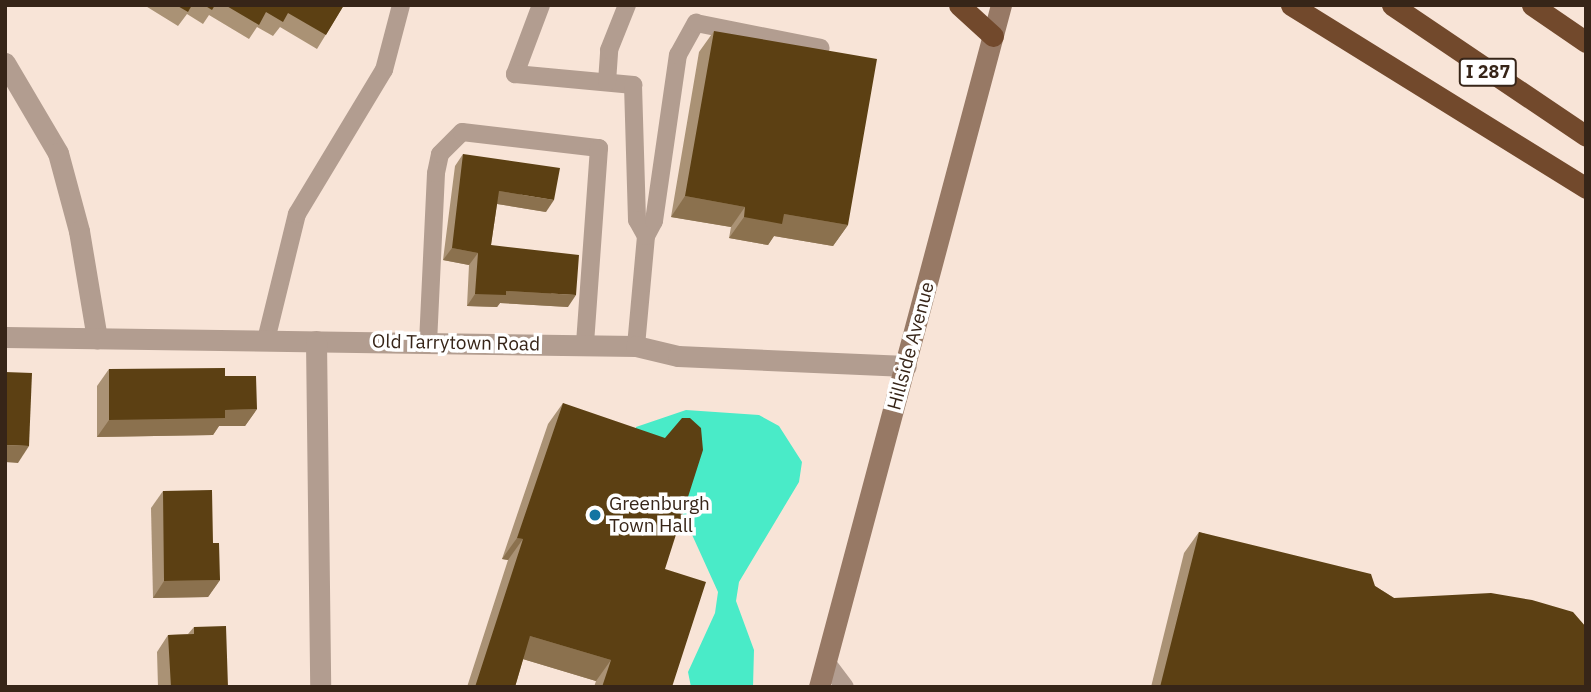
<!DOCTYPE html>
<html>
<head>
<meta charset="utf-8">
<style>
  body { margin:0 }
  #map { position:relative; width:1591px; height:692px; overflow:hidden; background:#f8e4d7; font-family:"IBM Plex Sans",sans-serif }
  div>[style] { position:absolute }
  .water>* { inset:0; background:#49ebc8 }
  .lane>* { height:18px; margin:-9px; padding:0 9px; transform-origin:9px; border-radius:9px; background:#b29d90 }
  .street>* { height:21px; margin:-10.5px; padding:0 10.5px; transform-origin:10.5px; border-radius:10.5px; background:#b29d90 }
  .secondary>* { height:21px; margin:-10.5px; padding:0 10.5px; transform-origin:10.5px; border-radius:10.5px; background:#977965 }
  .highway>* { height:21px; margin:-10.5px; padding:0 10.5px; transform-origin:10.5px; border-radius:10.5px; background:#72492c }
  .wall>* { inset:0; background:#aa9275 }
  .shaded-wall>* { inset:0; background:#8b714e }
  .building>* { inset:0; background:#5c4013 }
  .dots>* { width:19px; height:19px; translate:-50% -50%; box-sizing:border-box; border:4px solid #fff; border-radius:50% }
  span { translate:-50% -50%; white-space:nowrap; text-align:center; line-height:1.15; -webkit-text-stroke:7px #fff; paint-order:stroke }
  .shield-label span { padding:2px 5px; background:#fff; border:2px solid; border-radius:5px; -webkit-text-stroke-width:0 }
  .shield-label { font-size:18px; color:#372518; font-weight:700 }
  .street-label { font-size:19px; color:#372518 }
  .poi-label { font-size:19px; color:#372518 }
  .left { translate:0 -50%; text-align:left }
  .frame { position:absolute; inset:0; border:7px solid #372518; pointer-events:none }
</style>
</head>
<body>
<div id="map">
  <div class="water">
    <i style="clip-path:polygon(686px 410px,759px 415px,779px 426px,802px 462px,799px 482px,739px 582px,736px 601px,754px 650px,753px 687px,691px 687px,688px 672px,715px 613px,718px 592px,679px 506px,675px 436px,637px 447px,636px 427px)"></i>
  </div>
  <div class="lane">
    <i style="left:541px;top:5px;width:74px;rotate:110.6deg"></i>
    <i style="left:515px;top:74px;width:119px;rotate:5.3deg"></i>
    <i style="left:633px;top:85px;width:135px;rotate:88.3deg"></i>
    <i style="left:637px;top:220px;width:18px;rotate:61deg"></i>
    <i style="left:607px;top:82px;width:32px;rotate:-86deg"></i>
    <i style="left:609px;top:50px;width:48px;rotate:-68.2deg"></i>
    <i style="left:266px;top:340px;width:130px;rotate:-76.2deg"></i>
    <i style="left:297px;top:214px;width:168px;rotate:-58.9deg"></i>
    <i style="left:384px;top:70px;width:67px;rotate:-75.3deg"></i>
    <i style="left:428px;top:343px;width:170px;rotate:-87.3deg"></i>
    <i style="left:436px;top:173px;width:19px;rotate:-78deg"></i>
    <i style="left:440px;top:154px;width:31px;rotate:-45deg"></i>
    <i style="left:462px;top:132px;width:138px;rotate:6.7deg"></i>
    <i style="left:599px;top:148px;width:197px;rotate:94.1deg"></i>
    <i style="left:636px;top:346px;width:110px;rotate:-84.8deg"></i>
    <i style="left:646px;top:236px;width:17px;rotate:-62deg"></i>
    <i style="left:654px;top:221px;width:168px;rotate:-81.8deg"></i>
    <i style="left:678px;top:55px;width:37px;rotate:-61deg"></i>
    <i style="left:696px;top:23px;width:127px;rotate:11.3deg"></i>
    <i style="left:826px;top:662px;width:31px;rotate:53deg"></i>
  </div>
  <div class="street">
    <i style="left:5px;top:63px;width:104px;rotate:59.5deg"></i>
    <i style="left:58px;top:153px;width:81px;rotate:74.9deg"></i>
    <i style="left:79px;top:231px;width:109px;rotate:80.5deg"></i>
    <i style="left:5px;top:337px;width:631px;rotate:0.82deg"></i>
    <i style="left:636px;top:346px;width:43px;rotate:13.4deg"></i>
    <i style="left:678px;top:356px;width:228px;rotate:2.5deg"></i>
    <i style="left:316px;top:341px;width:346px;rotate:89.3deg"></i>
  </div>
  <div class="secondary">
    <i style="left:819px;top:687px;width:706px;rotate:-75.06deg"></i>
  </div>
  <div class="highway">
    <i style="left:959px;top:5px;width:46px;rotate:42.4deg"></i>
    <i style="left:1291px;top:5px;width:347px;rotate:31.8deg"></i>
    <i style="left:1392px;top:5px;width:234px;rotate:34deg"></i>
    <i style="left:1532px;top:5px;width:65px;rotate:34.4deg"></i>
  </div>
  <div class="wall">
    <i style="clip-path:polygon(144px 5px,344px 5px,317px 49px,280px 27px,273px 36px,257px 27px,249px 39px,209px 15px,203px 24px,187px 14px,178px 26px)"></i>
    <i style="clip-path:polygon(714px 31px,848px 225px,833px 246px,774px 236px,768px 245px,729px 238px,731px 227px,671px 217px,699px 52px)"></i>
    <i style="clip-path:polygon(463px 154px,546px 212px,497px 204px,491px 245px,568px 307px,500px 303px,497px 307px,467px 306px,469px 265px,443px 260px,455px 166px)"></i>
    <i style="clip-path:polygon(109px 369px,225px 376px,257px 409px,245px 426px,219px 426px,213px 435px,97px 437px,97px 386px)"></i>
    <i style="clip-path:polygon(563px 403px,665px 569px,672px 687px,594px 687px,596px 681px,523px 659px,515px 687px,467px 687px,508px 560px,502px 559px,548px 424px)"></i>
    <i style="clip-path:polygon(163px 491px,213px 543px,220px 580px,208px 597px,153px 598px,151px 508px)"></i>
    <i style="clip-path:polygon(1199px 532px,1375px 586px,1394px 598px,1586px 687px,1151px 687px,1184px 553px)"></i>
    <i style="clip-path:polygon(194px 627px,228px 687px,158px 687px,157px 652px,168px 635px,188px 634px)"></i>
  </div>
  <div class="shaded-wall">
    <i style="clip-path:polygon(499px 191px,554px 200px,546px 212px,491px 203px)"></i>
    <i style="clip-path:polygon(685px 196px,745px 207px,731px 227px,671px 217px)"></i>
    <i style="clip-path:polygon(784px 214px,848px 225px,833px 246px,774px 236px,768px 245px,729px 238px,744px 217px)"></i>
    <i style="clip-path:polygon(452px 248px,478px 253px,469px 265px,443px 260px)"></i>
    <i style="clip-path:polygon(506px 291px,576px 295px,568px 307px,500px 303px,497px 307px,467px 306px,475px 294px)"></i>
    <i style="clip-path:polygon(257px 409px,245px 426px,219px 426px,213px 435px,97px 437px,109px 420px,225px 410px)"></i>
    <i style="clip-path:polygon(5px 445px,29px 446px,18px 463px,5px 462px)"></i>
    <i style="clip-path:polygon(517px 538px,523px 539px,508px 560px,502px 559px)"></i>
    <i style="clip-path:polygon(220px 580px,208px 597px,153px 598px,164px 581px)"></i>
    <i style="clip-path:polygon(530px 636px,611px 660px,596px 681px,516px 657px)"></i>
  </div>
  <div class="building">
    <i style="clip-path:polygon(176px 5px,192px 5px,188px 12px)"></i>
    <i style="clip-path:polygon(204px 5px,215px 5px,212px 10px)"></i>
    <i style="clip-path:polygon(225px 5px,344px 5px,326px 35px,288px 13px,283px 22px,266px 12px,259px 25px)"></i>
    <i style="clip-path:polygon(714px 31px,877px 59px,848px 225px,784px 214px,782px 224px,744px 217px,745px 207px,685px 196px)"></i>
    <i style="clip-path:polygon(463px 154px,560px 168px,554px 200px,499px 191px,491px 245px,579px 255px,576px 295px,506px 291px,506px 295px,475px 294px,478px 253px,452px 248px)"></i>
    <i style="clip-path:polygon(225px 368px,225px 376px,256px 376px,257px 409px,225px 410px,225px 418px,109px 420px,109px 369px)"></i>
    <i style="clip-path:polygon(5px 372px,32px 373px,29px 446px,5px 445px)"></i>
    <i style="clip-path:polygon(563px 403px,665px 438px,682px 418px,690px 418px,701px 428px,703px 450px,665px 569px,706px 582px,672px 687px,602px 687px,611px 660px,530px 636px,515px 687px,475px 687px,523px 539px,517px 538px)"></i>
    <i style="clip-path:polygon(212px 490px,213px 543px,219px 543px,220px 580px,164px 581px,163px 491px)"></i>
    <i style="clip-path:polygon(1199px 532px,1371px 574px,1375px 586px,1394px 598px,1491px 593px,1532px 600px,1573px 612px,1586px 627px,1586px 687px,1160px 687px)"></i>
    <i style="clip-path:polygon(226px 626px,228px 687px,171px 687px,168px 635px,194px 634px,194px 627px)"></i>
  </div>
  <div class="dots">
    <i style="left:595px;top:515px;background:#1275a2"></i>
  </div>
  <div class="shield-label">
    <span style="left:1488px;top:72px">I 287</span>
  </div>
  <div class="street-label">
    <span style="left:456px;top:343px;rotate:1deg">Old Tarrytown Road</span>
    <span style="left:911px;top:346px;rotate:-75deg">Hillside Avenue</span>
  </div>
  <div class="poi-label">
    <span class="left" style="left:609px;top:515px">Greenburgh<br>Town Hall</span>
  </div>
  <div class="frame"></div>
</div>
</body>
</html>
